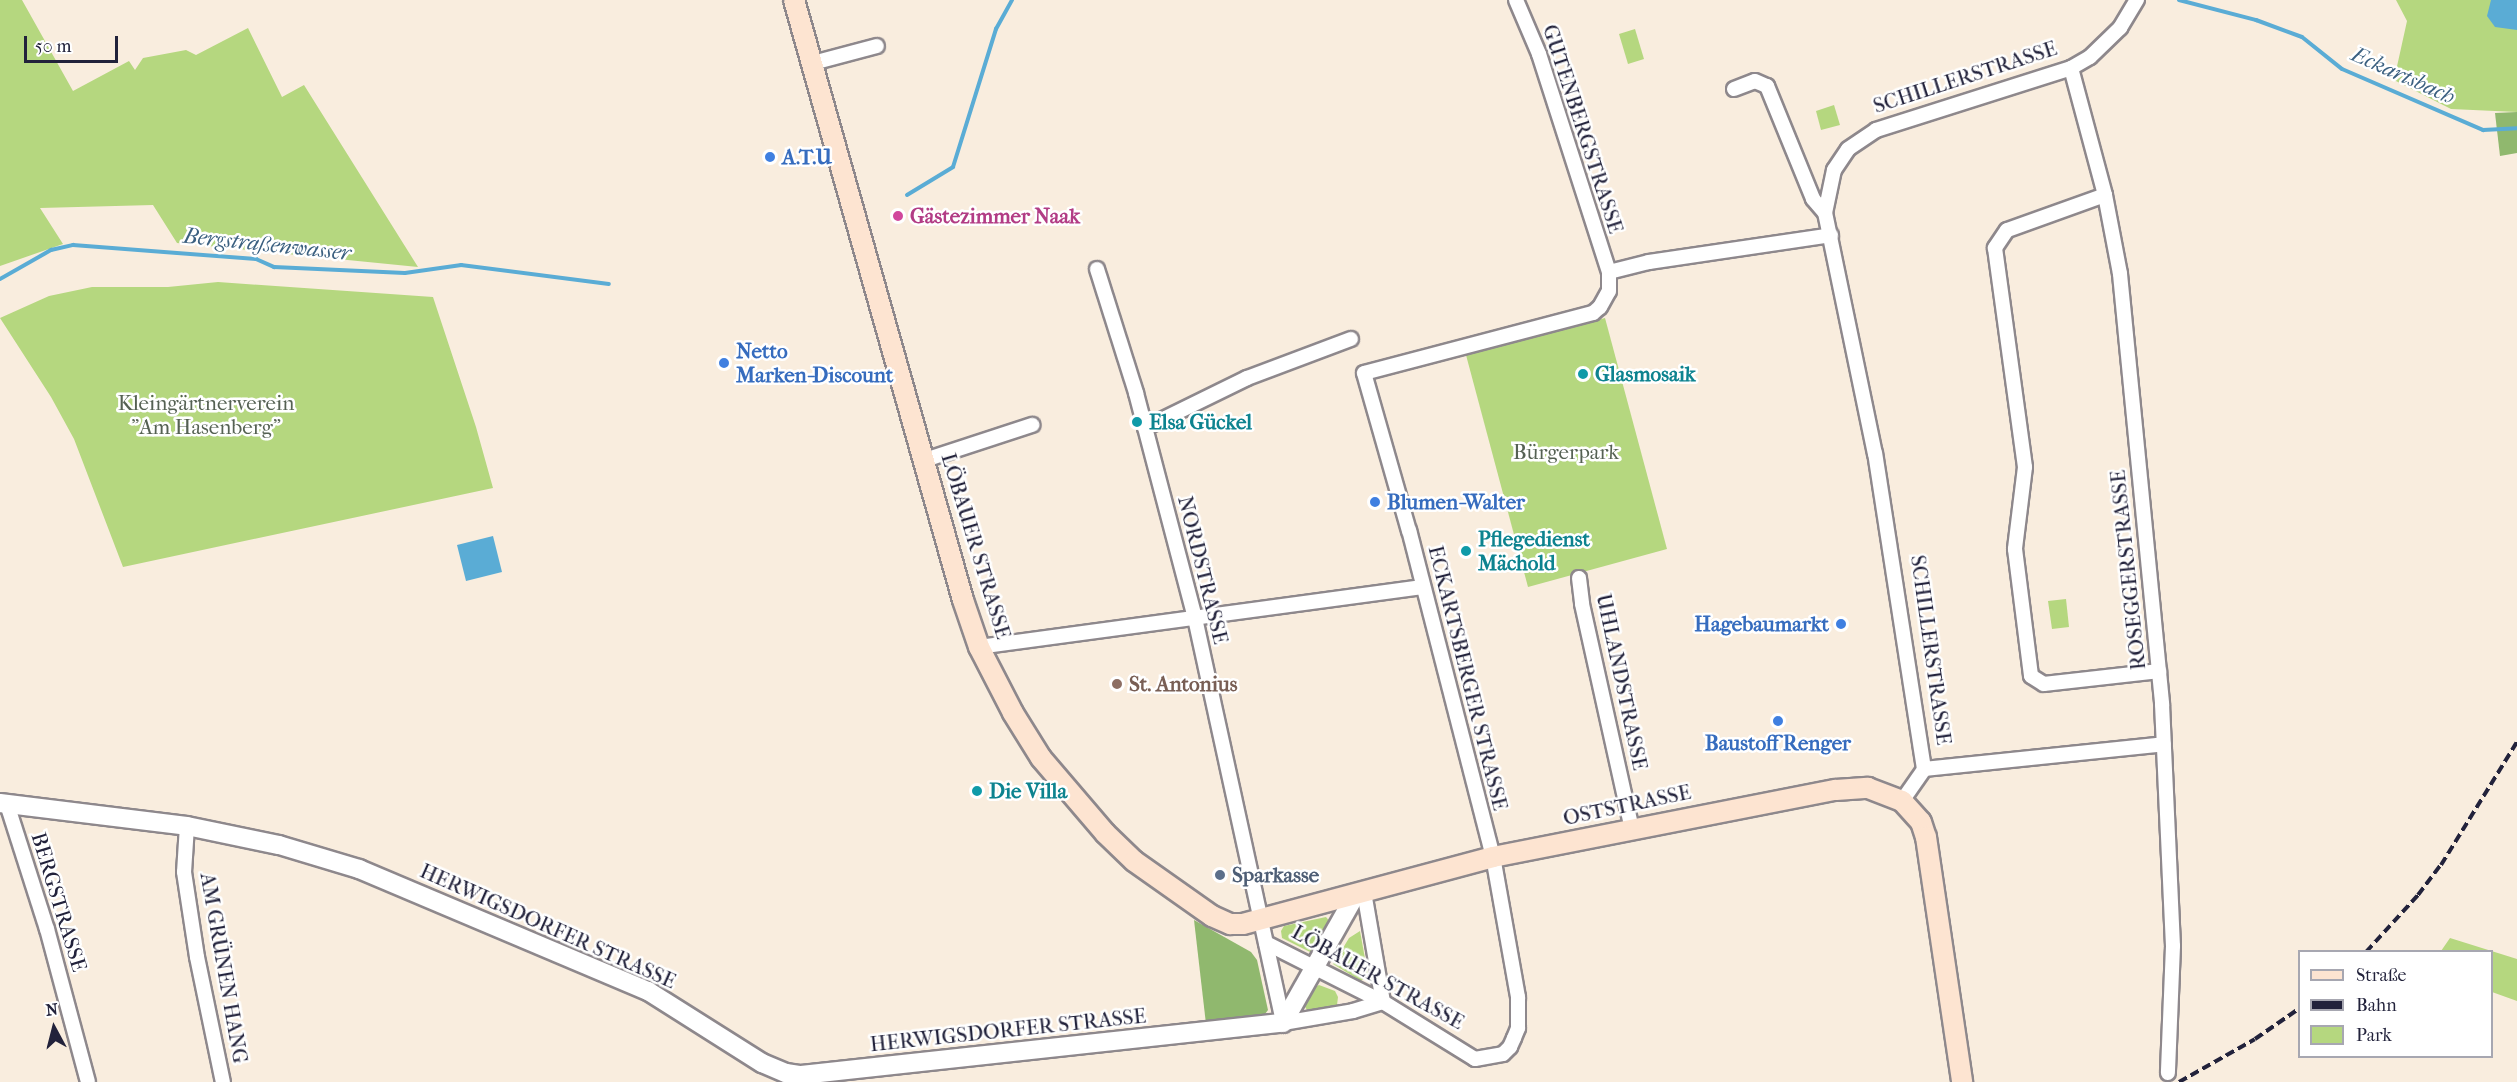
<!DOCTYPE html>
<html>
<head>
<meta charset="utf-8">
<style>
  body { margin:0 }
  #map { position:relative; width:2517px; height:1082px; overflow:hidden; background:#f9edde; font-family:"IM FELL French Canon",serif }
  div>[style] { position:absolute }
  .green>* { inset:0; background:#b5d77f }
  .forest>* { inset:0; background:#90b86e }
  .water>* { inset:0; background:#5aacd5 }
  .stream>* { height:4px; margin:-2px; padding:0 2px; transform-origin:2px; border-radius:2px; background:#5aacd5 }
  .roads { filter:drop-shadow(2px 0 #8e888c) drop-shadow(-2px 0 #8e888c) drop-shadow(0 2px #8e888c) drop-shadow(0 -2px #8e888c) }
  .minor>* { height:14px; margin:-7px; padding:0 7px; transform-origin:7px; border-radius:7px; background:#fff }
  .tertiary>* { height:18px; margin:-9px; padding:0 9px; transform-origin:9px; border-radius:9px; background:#fff }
  .secondary>* { height:20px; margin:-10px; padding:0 10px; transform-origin:10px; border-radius:10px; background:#fde4d1 }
  .rail>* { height:4px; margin-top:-2px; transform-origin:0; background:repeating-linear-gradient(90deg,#22223b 0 9px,transparent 0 13.5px) }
  .dots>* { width:16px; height:16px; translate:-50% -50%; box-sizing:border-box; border:3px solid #fff; border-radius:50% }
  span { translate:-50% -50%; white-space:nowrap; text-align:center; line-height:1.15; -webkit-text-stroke:5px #fff; paint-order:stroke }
  .street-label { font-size:21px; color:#22223b }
  .shop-label { font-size:21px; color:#366cbe; font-weight:700 }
  .left { translate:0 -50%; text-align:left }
  .right { translate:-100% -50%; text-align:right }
  .hotel-label { font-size:21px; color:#b23c85; font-weight:700 }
  .culture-label { font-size:21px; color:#0d838f; font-weight:700 }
  .park-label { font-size:21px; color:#556153 }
  .education-label { font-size:21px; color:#785e54; font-weight:700 }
  .service-label { font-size:21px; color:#4e5e75; font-weight:700 }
  .water-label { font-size:22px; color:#3b6080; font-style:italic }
  .legend { position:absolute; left:2298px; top:950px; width:195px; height:108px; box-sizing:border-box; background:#fff; border:2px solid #a7a7b1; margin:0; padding:8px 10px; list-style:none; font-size:18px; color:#22223b }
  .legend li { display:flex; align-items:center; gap:12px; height:30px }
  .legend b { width:30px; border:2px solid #a7a7b1 }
  .north { position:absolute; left:24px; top:998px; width:60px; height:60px; -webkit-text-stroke:4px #fff; paint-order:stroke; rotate:353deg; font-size:16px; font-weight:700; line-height:24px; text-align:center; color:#22223b }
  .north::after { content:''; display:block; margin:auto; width:21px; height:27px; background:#22223b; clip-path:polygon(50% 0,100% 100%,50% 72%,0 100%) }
  .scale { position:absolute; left:24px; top:36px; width:94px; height:27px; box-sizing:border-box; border:3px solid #22223b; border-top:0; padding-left:8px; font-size:18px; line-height:21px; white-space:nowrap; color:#22223b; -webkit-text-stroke:4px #fff; paint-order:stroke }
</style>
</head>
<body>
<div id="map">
  <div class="green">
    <i style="clip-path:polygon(0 0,22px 0,73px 91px,129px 61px,135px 70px,143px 58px,186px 50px,196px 55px,248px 28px,282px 97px,304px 85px,418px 267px,177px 243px,153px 205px,40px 208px,63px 244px,0 266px)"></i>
    <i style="clip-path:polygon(2396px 0,2517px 0,2517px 112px,2451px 109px,2394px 80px,2407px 21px)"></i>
    <i style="clip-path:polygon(1635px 29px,1644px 59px,1628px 64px,1619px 34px)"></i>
    <i style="clip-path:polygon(1834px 105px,1840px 125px,1821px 130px,1816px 111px)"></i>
    <i style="clip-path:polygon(218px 282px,433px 297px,476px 427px,493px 488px,123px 567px,74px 439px,51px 397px,0 318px,49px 296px,92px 287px,168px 287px)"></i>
    <i style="clip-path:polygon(1605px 318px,1667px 549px,1528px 587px,1466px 355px)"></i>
    <i style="clip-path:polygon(2066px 599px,2069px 627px,2052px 629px,2048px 601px)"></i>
    <i style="clip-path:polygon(1326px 917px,1331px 923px,1312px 953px,1282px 938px,1281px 931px,1284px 926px)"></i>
    <i style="clip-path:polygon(1360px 931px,1368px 975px,1361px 981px,1333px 964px,1335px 960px,1340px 962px,1343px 955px,1340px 953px,1349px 938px)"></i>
    <i style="clip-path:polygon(2450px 938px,2517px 959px,2517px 1001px,2492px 992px,2492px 952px,2441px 951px)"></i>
    <i style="clip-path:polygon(1319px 985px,1335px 991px,1338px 997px,1337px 1005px,1307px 1010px,1304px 1005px,1313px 988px)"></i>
  </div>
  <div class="forest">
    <i style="clip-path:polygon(2517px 112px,2517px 153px,2500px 156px,2495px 113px)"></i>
    <i style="clip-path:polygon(1194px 920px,1251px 952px,1257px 960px,1268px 1010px,1262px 1018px,1206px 1024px)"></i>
  </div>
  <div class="water">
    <i style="clip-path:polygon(2491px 0,2517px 0,2517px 30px,2495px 27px,2487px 16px)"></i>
    <i style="clip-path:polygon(493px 536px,502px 572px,466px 581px,457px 545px)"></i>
  </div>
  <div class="stream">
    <i style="left:2179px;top:0;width:80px;rotate:14.6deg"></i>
    <i style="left:2256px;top:20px;width:49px;rotate:20.3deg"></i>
    <i style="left:2302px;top:37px;width:51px;rotate:38.7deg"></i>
    <i style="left:2342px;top:69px;width:154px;rotate:23.4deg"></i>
    <i style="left:2483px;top:130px;width:34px;rotate:-3deg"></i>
    <i style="left:907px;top:195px;width:54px;rotate:-31.3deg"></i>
    <i style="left:953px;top:167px;width:145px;rotate:-72.7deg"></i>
    <i style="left:996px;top:29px;width:33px;rotate:-61deg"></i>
    <i style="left:0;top:279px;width:59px;rotate:-29.6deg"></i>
    <i style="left:51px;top:250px;width:23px;rotate:-13deg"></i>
    <i style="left:73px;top:245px;width:184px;rotate:4.4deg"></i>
    <i style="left:256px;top:259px;width:20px;rotate:24deg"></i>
    <i style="left:274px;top:267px;width:131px;rotate:2.6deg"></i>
    <i style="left:405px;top:273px;width:57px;rotate:-8.1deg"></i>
    <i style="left:461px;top:265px;width:149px;rotate:7.3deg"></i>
  </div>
  <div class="roads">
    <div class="minor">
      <i style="left:1516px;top:0;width:59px;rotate:66.9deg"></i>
      <i style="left:1539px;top:54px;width:229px;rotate:72.2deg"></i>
      <i style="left:813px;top:63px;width:66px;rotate:-14.9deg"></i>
      <i style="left:2071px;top:68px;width:131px;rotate:75deg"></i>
      <i style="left:2105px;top:195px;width:80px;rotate:79.2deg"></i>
      <i style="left:2120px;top:274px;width:432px;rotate:84.4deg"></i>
      <i style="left:2162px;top:704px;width:242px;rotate:87.4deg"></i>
      <i style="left:2173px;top:946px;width:127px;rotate:92.3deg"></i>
      <i style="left:1734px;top:89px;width:22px;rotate:-21deg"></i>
      <i style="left:1755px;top:81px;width:13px;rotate:23deg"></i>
      <i style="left:1767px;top:86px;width:122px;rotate:67.8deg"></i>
      <i style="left:1813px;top:199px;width:18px;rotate:49deg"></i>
      <i style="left:2105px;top:195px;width:104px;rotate:160.3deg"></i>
      <i style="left:2007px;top:230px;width:22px;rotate:124deg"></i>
      <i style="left:1995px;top:248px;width:221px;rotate:82.2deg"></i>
      <i style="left:2025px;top:467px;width:83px;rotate:97deg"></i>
      <i style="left:2015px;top:549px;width:128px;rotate:82.8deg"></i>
      <i style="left:2031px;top:676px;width:15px;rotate:32deg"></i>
      <i style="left:2044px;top:684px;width:116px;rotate:-6.4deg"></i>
      <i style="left:1097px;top:269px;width:130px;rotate:72.5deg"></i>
      <i style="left:1136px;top:393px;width:233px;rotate:75.3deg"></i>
      <i style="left:1195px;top:618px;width:414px;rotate:77.7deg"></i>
      <i style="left:1283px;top:1023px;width:71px;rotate:-9.7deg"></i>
      <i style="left:1353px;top:1011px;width:31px;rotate:-17deg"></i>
      <i style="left:1383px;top:1002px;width:112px;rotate:-99.8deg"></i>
      <i style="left:1145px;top:428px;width:114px;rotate:-26.1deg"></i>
      <i style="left:1247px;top:378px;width:111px;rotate:-20.6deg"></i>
      <i style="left:925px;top:460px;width:113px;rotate:-18.1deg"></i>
      <i style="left:1579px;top:578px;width:26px;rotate:83deg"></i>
      <i style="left:1582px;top:604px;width:230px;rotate:77.5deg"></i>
      <i style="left:979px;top:647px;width:448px;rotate:-7.7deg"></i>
      <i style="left:1924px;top:769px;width:241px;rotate:-5.9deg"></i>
      <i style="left:1902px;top:801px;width:39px;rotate:-55deg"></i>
      <i style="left:1924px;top:769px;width:319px;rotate:-98.8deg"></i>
      <i style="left:1875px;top:454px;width:246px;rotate:-101.7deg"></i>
      <i style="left:1825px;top:213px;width:44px;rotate:-78.2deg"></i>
      <i style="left:1834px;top:170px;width:25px;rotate:-56deg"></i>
      <i style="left:1848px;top:149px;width:34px;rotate:-34deg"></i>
      <i style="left:1876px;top:130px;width:205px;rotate:-17.6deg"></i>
      <i style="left:2071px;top:68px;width:22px;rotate:-30deg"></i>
      <i style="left:2090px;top:57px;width:42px;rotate:-44deg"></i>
      <i style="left:2120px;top:28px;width:33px;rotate:-59deg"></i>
      <i style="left:7px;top:804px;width:131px;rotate:72.3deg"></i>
      <i style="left:47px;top:929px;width:158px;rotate:75deg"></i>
      <i style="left:187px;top:826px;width:46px;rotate:93.7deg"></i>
      <i style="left:184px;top:872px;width:86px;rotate:81.3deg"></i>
      <i style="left:197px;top:957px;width:128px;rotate:78.3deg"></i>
      <i style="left:1266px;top:943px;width:131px;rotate:26.8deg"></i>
      <i style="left:1383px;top:1002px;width:108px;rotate:31.8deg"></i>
      <i style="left:1475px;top:1059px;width:28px;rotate:-10deg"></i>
      <i style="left:1503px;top:1054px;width:10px;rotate:-45deg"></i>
      <i style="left:1510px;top:1047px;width:10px;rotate:-66deg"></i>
      <i style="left:1514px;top:1038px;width:11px;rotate:-68deg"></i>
      <i style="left:1518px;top:1028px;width:31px;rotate:-90deg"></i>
      <i style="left:1518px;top:997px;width:142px;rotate:-100.1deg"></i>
      <i style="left:1493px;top:857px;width:337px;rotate:-104.4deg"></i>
      <i style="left:1409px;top:531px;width:164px;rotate:-105.9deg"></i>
      <i style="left:1364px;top:373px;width:237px;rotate:-14.7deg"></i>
      <i style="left:1593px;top:313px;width:9px;rotate:-41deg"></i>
      <i style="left:1600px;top:307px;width:18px;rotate:-61deg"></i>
      <i style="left:1609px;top:291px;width:19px;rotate:-90deg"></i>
      <i style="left:1609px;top:272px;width:41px;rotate:-14deg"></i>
      <i style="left:1649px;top:262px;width:184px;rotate:-8.4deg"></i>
    </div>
    <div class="tertiary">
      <i style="left:0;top:803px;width:188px;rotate:7deg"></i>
      <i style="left:187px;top:826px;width:94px;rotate:11.7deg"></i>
      <i style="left:279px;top:845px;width:84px;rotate:16.7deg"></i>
      <i style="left:359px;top:869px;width:314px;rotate:22.9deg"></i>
      <i style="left:648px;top:991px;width:135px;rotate:32.3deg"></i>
      <i style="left:762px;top:1063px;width:26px;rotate:23deg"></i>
      <i style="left:786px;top:1073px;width:15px;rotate:8deg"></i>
      <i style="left:801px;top:1075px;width:485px;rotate:-6.2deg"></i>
      <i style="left:1283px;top:1023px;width:148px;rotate:-60.5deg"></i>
    </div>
    <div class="secondary">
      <i style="left:794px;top:0;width:623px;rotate:74.27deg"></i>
      <i style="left:963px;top:600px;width:50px;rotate:71.2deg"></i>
      <i style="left:979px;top:647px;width:74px;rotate:62.7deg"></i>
      <i style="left:1013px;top:713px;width:53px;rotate:58.1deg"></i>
      <i style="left:1041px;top:758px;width:99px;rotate:49.5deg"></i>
      <i style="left:1105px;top:833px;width:40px;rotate:44deg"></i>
      <i style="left:1134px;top:861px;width:95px;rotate:35.2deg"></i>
      <i style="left:1212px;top:916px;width:20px;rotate:24deg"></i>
      <i style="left:1230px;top:924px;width:13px"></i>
      <i style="left:1243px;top:924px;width:259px;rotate:-15deg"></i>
      <i style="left:1493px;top:857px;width:349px;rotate:-11.1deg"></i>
      <i style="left:1836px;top:790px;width:32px;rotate:-4deg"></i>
      <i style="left:1868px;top:788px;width:36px;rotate:21deg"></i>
      <i style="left:1902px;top:801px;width:28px;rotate:48deg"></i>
      <i style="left:1921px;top:822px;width:16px;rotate:72deg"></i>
      <i style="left:1926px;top:837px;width:248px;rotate:81.6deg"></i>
    </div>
  </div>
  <div class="rail">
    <i style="left:2366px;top:952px;width:77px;rotate:-47.6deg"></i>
    <i style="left:2418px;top:895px;width:38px;rotate:-53deg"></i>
    <i style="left:2441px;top:865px;width:145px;rotate:-58.3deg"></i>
    <i style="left:2179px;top:1082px;width:87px;rotate:-29.5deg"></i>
    <i style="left:2255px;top:1039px;width:55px;rotate:-34.6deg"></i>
  </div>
  <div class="dots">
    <i style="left:770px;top:157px;background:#3f7fe0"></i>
    <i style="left:898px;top:216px;background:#d1479c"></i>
    <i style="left:724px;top:363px;background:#3f7fe0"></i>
    <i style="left:1583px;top:374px;background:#0f9aa8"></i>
    <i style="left:1137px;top:422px;background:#0f9aa8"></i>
    <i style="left:1375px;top:502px;background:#3f7fe0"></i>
    <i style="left:1466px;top:551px;background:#0f9aa8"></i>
    <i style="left:1841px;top:624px;background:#3f7fe0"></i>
    <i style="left:1117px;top:684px;background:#8d6e63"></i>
    <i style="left:1778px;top:721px;background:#3f7fe0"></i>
    <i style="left:977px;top:791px;background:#0f9aa8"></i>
    <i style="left:1220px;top:875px;background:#5c6f8a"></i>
  </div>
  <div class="street-label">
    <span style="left:1965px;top:77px;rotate:-18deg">SCHILLERSTRASSE</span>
    <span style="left:1583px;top:129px;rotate:72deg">GUTENBERGSTRASSE</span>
    <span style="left:976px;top:546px;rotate:73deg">LÖBAUER STRASSE</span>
    <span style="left:1203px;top:570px;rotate:76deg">NORDSTRASSE</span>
    <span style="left:2128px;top:570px;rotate:-96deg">ROSEGGERSTRASSE</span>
    <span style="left:1931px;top:650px;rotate:82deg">SCHILLERSTRASSE</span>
    <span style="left:1468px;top:678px;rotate:76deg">ECKARTSBERGER STRASSE</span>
    <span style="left:1622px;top:682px;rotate:78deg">UHLANDSTRASSE</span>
    <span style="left:1627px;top:805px;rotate:-12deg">OSTSTRASSE</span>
    <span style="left:59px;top:902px;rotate:73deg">BERGSTRASSE</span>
    <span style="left:548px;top:926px;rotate:24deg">HERWIGSDORFER STRASSE</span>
    <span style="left:224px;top:968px;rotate:80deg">AM GRÜNEN HANG</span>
    <span style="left:1378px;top:977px;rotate:29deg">LÖBAUER STRASSE</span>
    <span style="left:1008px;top:1030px;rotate:-6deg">HERWIGSDORFER STRASSE</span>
  </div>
  <div class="shop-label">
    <span class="left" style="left:782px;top:157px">A.T.U</span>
    <span class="left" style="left:736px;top:363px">Netto<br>Marken-Discount</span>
    <span class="left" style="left:1387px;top:502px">Blumen-Walter</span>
    <span class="right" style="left:1829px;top:624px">Hagebaumarkt</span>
    <span style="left:1778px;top:743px">Baustoff Renger</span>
  </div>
  <div class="hotel-label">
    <span class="left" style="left:910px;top:216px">Gästezimmer Naak</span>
  </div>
  <div class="culture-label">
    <span class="left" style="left:1595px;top:374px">Glasmosaik</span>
    <span class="left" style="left:1149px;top:422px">Elsa Gückel</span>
    <span class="left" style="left:1478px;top:551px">Pflegedienst<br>Mächold</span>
    <span class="left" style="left:989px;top:791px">Die Villa</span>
  </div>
  <div class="park-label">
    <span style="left:206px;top:415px">Kleingärtnerverein<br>"Am Hasenberg"</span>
    <span style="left:1566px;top:452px">Bürgerpark</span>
  </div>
  <div class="education-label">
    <span class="left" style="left:1129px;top:684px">St. Antonius</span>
  </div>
  <div class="service-label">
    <span class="left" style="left:1232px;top:875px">Sparkasse</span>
  </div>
  <div class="water-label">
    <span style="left:2403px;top:76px;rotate:24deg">Eckartsbach</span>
    <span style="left:267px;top:245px;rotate:6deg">Bergstraßenwasser</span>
  </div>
  <ul class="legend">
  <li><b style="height:8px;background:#fde4d1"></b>Straße</li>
  <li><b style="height:8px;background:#22223b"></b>Bahn</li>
  <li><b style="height:16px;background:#b5d77f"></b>Park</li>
  </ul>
  <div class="north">N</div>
  <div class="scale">50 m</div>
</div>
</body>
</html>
